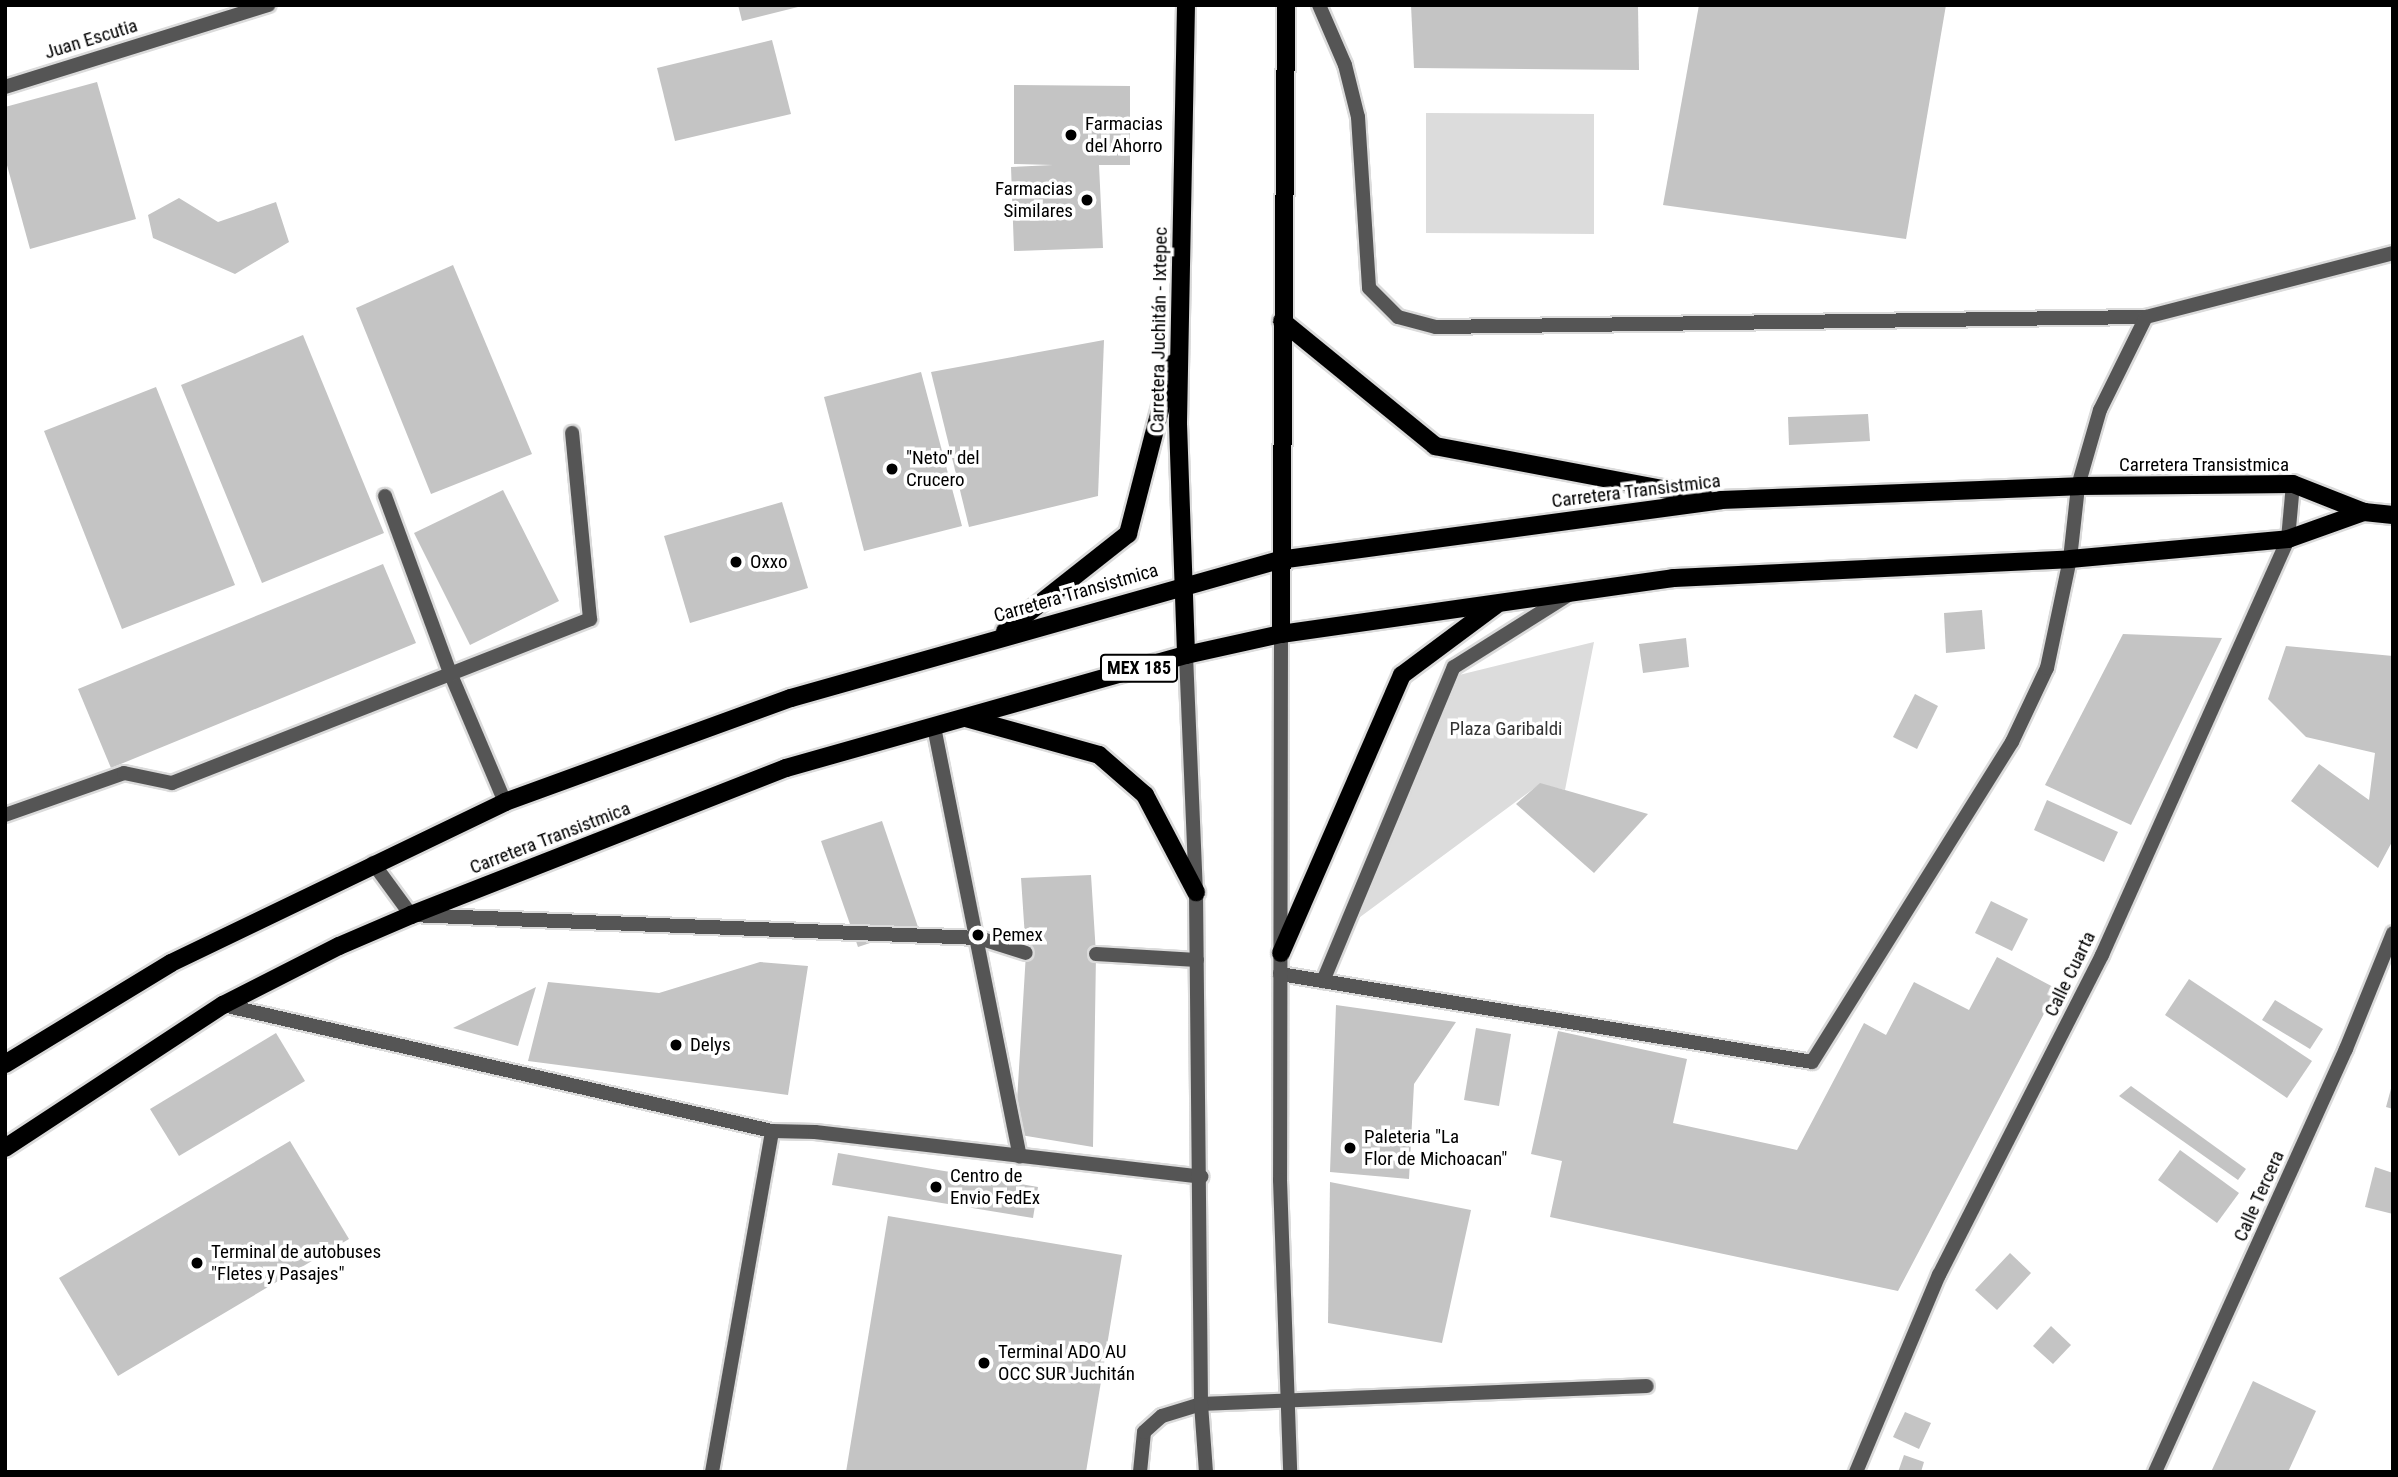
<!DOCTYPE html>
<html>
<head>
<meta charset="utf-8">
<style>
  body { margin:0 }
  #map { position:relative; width:2398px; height:1477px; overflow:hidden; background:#fff; font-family:"Roboto Condensed",sans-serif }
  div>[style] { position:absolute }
  .green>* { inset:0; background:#dcdcdc }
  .building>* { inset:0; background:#c4c4c4 }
  .roads { filter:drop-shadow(2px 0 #dbdbdb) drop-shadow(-2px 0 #dbdbdb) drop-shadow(0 2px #dbdbdb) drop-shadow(0 -2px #dbdbdb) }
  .service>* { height:14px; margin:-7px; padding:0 7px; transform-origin:7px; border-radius:7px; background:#555 }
  .pedestrian>* { height:14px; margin:-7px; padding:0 7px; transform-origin:7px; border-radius:7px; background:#555 }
  .minor>* { height:14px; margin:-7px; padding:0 7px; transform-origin:7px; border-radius:7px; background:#555 }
  .tertiary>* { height:14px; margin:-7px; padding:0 7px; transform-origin:7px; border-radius:7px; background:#555 }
  .primary>* { height:18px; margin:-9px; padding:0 9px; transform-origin:9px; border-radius:9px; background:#000 }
  .dots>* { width:19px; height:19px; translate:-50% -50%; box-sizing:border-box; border:4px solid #fff; border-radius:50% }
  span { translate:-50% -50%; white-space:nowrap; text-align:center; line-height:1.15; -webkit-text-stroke:7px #fff; paint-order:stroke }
  .shield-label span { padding:2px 5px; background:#fff; border:2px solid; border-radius:5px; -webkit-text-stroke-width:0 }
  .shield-label { font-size:18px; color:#000; font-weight:700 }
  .street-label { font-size:19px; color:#000 }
  .poi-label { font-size:19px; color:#000 }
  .left { translate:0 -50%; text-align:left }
  .right { translate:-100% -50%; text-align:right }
  .park-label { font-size:19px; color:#333 }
  .frame { position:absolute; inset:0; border:7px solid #000; pointer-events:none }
</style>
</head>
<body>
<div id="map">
  <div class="green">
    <i style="clip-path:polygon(1426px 113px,1594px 114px,1594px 234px,1426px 233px)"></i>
    <i style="clip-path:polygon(1594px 642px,1565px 790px,1540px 784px,1352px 923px,1459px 675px)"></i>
  </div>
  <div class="building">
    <i style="clip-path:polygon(738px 5px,802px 5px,802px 6px,742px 21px)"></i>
    <i style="clip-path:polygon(1411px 5px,1638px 5px,1639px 70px,1414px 68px)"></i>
    <i style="clip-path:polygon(1699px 5px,1946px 5px,1906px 239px,1663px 205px)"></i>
    <i style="clip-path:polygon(772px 40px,791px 114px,675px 141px,657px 68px)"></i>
    <i style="clip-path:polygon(97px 82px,136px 219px,30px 249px,5px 158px,5px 107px)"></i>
    <i style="clip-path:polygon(1014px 85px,1130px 86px,1130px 165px,1099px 165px,1103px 248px,1014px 251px,1011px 167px,1053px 165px,1014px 164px)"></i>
    <i style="clip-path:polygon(179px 198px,218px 222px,276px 202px,289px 242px,235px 274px,153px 238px,148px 215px)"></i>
    <i style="clip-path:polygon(453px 265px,532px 454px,431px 494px,356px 308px)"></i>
    <i style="clip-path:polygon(303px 335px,384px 533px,262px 583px,181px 385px)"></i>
    <i style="clip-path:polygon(1104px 340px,1098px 496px,969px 527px,931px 372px)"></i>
    <i style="clip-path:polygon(921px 372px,962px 526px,864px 551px,824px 397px)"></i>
    <i style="clip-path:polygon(156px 387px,235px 585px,122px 629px,44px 431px)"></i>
    <i style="clip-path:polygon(1868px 414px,1870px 441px,1789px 445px,1788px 417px)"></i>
    <i style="clip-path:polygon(503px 490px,559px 601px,470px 645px,414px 533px)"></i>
    <i style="clip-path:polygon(782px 502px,808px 588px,690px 623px,664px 536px)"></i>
    <i style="clip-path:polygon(383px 564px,416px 643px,111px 768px,78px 689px)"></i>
    <i style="clip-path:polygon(1982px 610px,1985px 649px,1946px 653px,1944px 613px)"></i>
    <i style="clip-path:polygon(2123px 634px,2222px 638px,2131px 825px,2045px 785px)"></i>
    <i style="clip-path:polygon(1686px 638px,1689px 667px,1643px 673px,1639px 644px)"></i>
    <i style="clip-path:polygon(2286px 646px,2393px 656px,2393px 840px,2378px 868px,2291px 801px,2319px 764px,2369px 800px,2375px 753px,2306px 737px,2268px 699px)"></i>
    <i style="clip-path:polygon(1915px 694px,1938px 706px,1917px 749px,1893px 737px)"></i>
    <i style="clip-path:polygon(1540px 783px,1565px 790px,1648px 814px,1594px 873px,1516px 804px)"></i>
    <i style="clip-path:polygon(2047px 800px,2118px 832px,2104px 862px,2034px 830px)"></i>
    <i style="clip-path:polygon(882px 821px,918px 927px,858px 947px,821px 841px)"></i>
    <i style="clip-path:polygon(1091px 875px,1096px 954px,1093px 1147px,1015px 1134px,1026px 953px,1021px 878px)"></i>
    <i style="clip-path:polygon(1991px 901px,2028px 919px,2012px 951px,1975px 933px)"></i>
    <i style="clip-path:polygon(1997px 957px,2057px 989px,1898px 1291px,1550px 1217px,1562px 1161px,1531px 1154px,1558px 1031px,1687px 1059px,1673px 1123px,1797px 1150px,1864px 1023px,1886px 1035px,1914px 982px,1969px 1010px)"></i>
    <i style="clip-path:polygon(760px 962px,808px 966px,788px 1095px,528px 1061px,548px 982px,659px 993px)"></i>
    <i style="clip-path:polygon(2189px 979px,2312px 1061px,2287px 1098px,2165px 1015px)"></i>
    <i style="clip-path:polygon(536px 987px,518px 1046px,453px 1028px)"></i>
    <i style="clip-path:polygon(2275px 1000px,2323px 1029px,2310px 1049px,2262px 1020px)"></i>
    <i style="clip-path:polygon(1336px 1005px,1456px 1022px,1414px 1084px,1409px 1179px,1330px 1172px)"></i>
    <i style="clip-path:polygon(1476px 1028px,1511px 1034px,1499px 1106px,1464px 1100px)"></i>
    <i style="clip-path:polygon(276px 1033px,305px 1081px,179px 1156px,150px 1109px)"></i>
    <i style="clip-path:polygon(2392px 1085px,2393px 1085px,2393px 1109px,2386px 1107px)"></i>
    <i style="clip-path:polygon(2131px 1086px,2246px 1169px,2238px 1180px,2119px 1096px)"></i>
    <i style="clip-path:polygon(290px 1141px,349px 1239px,118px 1376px,59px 1278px)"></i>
    <i style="clip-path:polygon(2180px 1150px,2239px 1193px,2217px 1223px,2158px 1180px)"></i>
    <i style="clip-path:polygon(838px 1153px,1038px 1187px,1033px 1218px,832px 1185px)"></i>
    <i style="clip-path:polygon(2375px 1167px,2393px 1173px,2393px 1214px,2365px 1207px)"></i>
    <i style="clip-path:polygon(1330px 1182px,1471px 1210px,1442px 1343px,1328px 1323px)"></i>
    <i style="clip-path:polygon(888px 1216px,1122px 1255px,1086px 1472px,846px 1472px)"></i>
    <i style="clip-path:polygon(2010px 1253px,2031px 1273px,1997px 1310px,1975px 1290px)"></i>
    <i style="clip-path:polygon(2051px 1326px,2071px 1345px,2053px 1364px,2033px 1346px)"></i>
    <i style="clip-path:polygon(2253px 1381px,2316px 1411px,2288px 1472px,2211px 1472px)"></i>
    <i style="clip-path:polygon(1905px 1412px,1931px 1423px,1919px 1449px,1893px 1437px)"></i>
    <i style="clip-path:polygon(1904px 1455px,1924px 1462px,1921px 1472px,1898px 1472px)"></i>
  </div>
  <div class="roads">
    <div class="service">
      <i style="left:385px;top:496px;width:191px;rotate:69.8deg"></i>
      <i style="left:451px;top:675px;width:138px;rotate:67deg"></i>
      <i style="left:934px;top:727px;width:438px;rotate:78.7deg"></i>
      <i style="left:5px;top:815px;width:126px;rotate:-19.4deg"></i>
      <i style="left:124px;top:773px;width:49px;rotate:11.8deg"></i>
      <i style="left:172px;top:783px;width:449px;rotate:-21.4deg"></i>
      <i style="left:590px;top:619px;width:187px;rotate:-95.5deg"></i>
      <i style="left:373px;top:863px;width:64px;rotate:53.8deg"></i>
      <i style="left:411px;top:915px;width:568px;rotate:2.32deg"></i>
      <i style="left:979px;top:938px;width:49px;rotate:17.7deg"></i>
      <i style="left:1096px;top:954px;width:101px;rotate:3.4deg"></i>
      <i style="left:1280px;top:974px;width:539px;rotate:9.39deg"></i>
      <i style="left:1812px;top:1062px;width:377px;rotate:-58deg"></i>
      <i style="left:2012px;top:742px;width:82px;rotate:-64.7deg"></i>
      <i style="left:2047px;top:668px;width:111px;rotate:-78.1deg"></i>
      <i style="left:223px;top:1005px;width:563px;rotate:12.93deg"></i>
      <i style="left:712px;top:1472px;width:346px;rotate:-80deg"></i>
      <i style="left:772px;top:1131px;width:43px;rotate:1.3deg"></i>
      <i style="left:815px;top:1132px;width:389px;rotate:6.6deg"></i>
      <i style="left:1140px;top:1472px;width:40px;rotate:-84.3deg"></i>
      <i style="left:1144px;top:1432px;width:24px;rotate:-42deg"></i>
      <i style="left:1162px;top:1416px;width:41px;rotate:-17.1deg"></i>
      <i style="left:1201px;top:1404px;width:446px;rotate:-2.3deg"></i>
    </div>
    <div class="pedestrian">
      <i style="left:1323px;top:981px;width:340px;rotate:-67.4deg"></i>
      <i style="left:1454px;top:667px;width:137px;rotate:-32.2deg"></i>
    </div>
    <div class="minor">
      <i style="left:1319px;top:5px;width:65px;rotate:66.6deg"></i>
      <i style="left:1345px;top:65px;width:54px;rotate:76deg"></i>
      <i style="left:1358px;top:117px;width:171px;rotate:86.3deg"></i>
      <i style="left:1369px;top:288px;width:41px;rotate:45deg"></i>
      <i style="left:1398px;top:317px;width:39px;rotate:15deg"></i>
      <i style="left:1436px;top:327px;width:710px;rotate:-0.81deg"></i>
      <i style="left:5px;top:87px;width:276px;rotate:-17.3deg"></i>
      <i style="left:2070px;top:559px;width:73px;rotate:-83.7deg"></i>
      <i style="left:2078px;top:486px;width:79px;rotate:-73.9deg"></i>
      <i style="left:2100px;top:410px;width:104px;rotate:-63.7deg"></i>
      <i style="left:2146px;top:317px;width:255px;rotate:-14.5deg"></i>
      <i style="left:1856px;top:1472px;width:214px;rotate:-67.2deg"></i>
      <i style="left:1939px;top:1275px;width:359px;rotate:-63deg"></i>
      <i style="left:2102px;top:955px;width:456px;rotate:-65.9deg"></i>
      <i style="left:2288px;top:539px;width:55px;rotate:-84.8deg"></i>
      <i style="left:2155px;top:1472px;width:464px;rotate:-65.7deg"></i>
      <i style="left:2346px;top:1049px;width:125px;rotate:-67.9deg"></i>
    </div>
    <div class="tertiary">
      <i style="left:1281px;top:634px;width:546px;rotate:90.1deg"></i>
      <i style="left:1280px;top:1180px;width:292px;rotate:88deg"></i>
      <i style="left:1186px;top:655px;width:237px;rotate:87.6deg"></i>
      <i style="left:1196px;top:892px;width:512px;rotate:89.44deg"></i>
      <i style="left:1201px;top:1404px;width:68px;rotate:85.8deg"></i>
    </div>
    <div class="primary">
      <i style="left:1186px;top:5px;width:419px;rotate:91.1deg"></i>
      <i style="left:1178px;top:424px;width:231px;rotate:88deg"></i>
      <i style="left:1282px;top:321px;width:198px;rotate:39.2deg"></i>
      <i style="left:1435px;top:446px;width:274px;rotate:10.7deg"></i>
      <i style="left:1005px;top:631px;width:157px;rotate:-38.3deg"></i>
      <i style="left:1128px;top:534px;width:176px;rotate:-75.5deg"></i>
      <i style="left:1281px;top:634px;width:629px;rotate:-89.54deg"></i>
      <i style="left:966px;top:718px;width:138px;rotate:15.5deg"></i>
      <i style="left:1099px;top:755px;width:61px;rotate:41deg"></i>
      <i style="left:1145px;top:795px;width:110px;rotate:62.3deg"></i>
      <i style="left:1281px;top:953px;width:303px;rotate:-66.5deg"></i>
      <i style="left:1402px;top:675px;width:117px;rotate:-36.7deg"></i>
      <i style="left:5px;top:1064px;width:194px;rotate:-31.3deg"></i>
      <i style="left:171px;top:963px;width:371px;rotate:-25.7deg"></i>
      <i style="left:505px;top:802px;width:304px;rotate:-20deg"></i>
      <i style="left:791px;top:698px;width:507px;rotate:-15.79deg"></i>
      <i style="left:1279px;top:560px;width:446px;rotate:-7.7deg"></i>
      <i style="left:1721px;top:500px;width:357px;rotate:-2.2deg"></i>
      <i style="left:2078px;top:486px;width:215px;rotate:-0.5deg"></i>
      <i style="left:2293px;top:484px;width:76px;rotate:21.5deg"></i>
      <i style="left:2364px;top:512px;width:29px;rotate:6deg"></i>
      <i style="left:5px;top:1148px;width:261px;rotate:-33.3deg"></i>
      <i style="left:223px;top:1005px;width:130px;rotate:-27deg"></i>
      <i style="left:339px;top:946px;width:78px;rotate:-23.3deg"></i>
      <i style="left:411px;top:915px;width:403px;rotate:-21.4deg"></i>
      <i style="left:786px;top:768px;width:416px;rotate:-15.8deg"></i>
      <i style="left:1186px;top:655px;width:97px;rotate:-12.5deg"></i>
      <i style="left:1281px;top:634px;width:396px;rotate:-8.1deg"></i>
      <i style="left:1673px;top:578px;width:397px;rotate:-2.7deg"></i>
      <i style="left:2070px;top:559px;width:219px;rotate:-5.2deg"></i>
      <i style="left:2288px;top:539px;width:81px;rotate:-19.6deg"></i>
    </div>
  </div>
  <div class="dots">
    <i style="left:1071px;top:135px;background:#000"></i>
    <i style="left:1087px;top:200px;background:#000"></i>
    <i style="left:892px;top:469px;background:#000"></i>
    <i style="left:736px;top:562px;background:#000"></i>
    <i style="left:978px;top:935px;background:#000"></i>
    <i style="left:676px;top:1045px;background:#000"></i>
    <i style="left:1350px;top:1148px;background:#000"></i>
    <i style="left:936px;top:1187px;background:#000"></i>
    <i style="left:197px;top:1263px;background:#000"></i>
    <i style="left:984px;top:1363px;background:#000"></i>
  </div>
  <div class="shield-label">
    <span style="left:1139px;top:668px">MEX 185</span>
  </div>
  <div class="street-label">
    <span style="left:91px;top:39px;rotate:-17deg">Juan Escutia</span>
    <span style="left:1159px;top:330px;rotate:-89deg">Carretera Juchitán - Ixtepec</span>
    <span style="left:2204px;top:465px">Carretera Transistmica</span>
    <span style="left:1636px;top:491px;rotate:-7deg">Carretera Transistmica</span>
    <span style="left:1076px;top:593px;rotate:-16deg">Carretera Transistmica</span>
    <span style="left:550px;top:838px;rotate:-21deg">Carretera Transistmica</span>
    <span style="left:2070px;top:974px;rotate:-64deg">Calle Cuarta</span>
    <span style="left:2259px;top:1196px;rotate:-66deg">Calle Tercera</span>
  </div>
  <div class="poi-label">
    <span class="left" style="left:1085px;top:135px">Farmacias<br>del Ahorro</span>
    <span class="right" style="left:1073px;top:200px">Farmacias<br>Similares</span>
    <span class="left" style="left:906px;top:469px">"Neto" del<br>Crucero</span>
    <span class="left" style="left:750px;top:562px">Oxxo</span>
    <span class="left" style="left:992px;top:935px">Pemex</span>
    <span class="left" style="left:690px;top:1045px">Delys</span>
    <span class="left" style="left:1364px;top:1148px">Paleteria "La<br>Flor de Michoacan"</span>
    <span class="left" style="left:950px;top:1187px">Centro de<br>Envio FedEx</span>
    <span class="left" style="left:211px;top:1263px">Terminal de autobuses<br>"Fletes y Pasajes"</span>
    <span class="left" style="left:998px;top:1363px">Terminal ADO AU<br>OCC SUR Juchitán</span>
  </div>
  <div class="park-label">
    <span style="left:1506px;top:729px">Plaza Garibaldi</span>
  </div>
  <div class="frame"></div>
</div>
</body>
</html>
